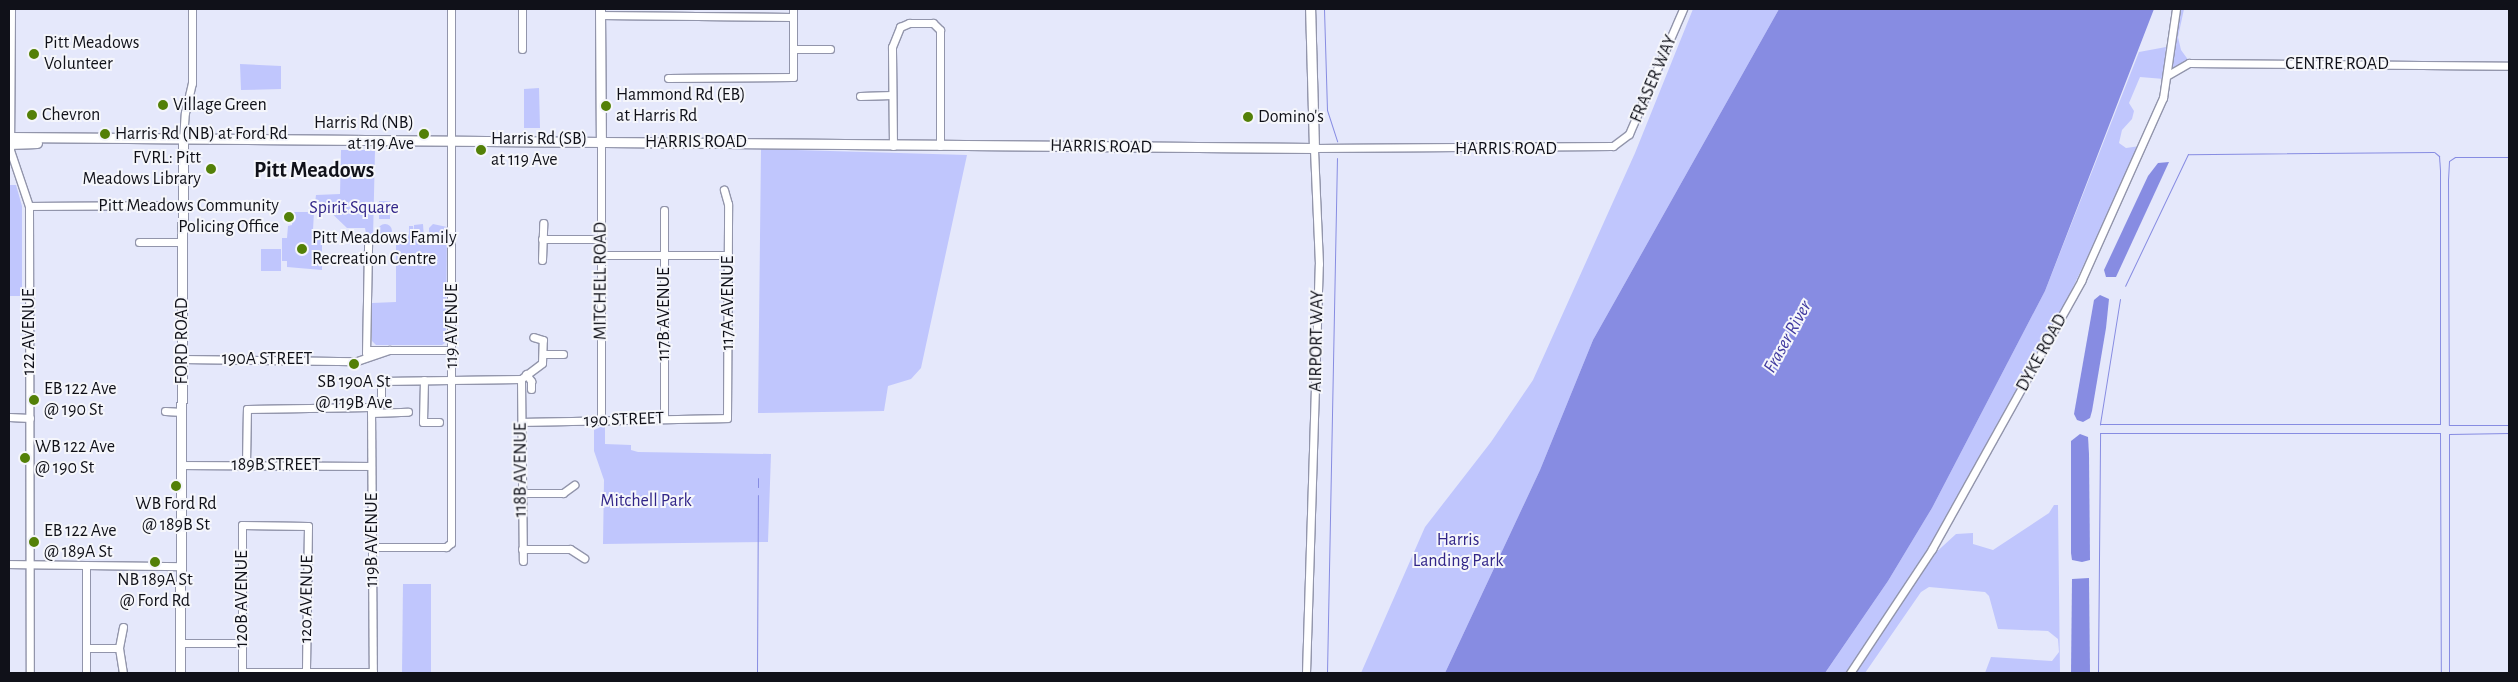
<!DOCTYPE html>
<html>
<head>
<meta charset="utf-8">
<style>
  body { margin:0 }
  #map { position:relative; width:2518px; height:682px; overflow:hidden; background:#e5e8fb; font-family:"Alegreya Sans",sans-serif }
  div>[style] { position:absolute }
  .green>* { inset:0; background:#c0c6fd }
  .round { border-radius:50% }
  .water>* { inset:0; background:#878ce2 }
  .stream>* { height:1px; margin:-0.5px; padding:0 0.5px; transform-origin:0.5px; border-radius:0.5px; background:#878ce2 }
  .roads { filter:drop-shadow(1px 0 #9295ab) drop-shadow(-1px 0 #9295ab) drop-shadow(0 1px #9295ab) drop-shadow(0 -1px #9295ab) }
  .minor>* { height:7px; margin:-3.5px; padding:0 3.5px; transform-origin:3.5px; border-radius:3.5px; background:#fff }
  .major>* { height:9px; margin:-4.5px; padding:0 4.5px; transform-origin:4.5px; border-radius:4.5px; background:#fff }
  .dots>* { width:14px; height:14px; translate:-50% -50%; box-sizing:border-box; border:2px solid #f5f6fb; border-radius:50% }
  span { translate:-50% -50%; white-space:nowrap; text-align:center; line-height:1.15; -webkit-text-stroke:4px #f5f6fb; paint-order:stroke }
  .poi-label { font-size:18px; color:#101119 }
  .left { translate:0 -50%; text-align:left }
  .right { translate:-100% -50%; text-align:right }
  .street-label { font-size:18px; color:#101119 }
  .park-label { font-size:18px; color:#312588 }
  .water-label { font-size:19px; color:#413ba0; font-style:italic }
  .district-label { font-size:22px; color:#101119; font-weight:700 }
  .frame { position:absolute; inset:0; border:10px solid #101119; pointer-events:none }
</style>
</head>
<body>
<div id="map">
  <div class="green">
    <i style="clip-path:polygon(1693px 9px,1779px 9px,1593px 340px,1540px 470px,1445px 673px,1361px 673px,1425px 527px,1491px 442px,1533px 380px,1635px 153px)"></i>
    <i style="clip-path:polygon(2179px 9px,2184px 9px,2178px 37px,2181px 50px,2189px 61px,2170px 70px)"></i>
    <i style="clip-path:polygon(2166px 47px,2164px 79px,2140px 77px,2129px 103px,2134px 111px,2132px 119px,2122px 130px,2119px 143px,2126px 148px,2140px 146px,2066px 302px,1941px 528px,1901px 591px,1847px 673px,1825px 673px,1888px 581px,1932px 508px,2045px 291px,2139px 52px)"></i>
    <i style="clip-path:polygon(240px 64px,281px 66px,281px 89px,241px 90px)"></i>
    <i style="clip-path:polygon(539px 88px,540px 128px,524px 128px,524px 89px)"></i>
    <i style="clip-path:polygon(761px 149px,967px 155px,921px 368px,911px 379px,888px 386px,884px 411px,758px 413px)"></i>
    <i style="clip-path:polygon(341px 150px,375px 150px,373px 239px,367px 239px,365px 228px,347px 228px,322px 204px,315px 203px,316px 195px,340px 194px)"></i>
    <i style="clip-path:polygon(9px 185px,16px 185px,22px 206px,22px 296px,9px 296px)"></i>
    <i style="clip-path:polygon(379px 201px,390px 201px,390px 219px,379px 219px)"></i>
    <i style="clip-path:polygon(293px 212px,314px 212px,313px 230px,322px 237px,322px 270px,287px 267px,287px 261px,282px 261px,282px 238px,287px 238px,288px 226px,292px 225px)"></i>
    <i class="round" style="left:378px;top:224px;width:14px;height:14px"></i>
    <i style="clip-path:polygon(423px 224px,424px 239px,429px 239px,429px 228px,433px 224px,447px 227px,446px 342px,442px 345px,376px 345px,372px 341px,372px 303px,396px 302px,396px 240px,409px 234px,409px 226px,413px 226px,414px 234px,414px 225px)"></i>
    <i style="clip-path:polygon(261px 249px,281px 249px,281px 271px,261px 271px)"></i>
    <i style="clip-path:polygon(605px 425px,605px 444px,631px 445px,631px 450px,638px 452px,771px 454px,768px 542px,603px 544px,604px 480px,594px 451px,594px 430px)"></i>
    <i style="clip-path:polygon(2054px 505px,2058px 505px,2060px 673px,1985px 673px,1991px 657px,2052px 661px,2059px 652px,2058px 639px,2048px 631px,1998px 629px,1989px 596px,1985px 592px,1929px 587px,1921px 592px,1865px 673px,1852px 673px,1931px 557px,1956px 534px,1973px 533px,1973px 544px,1993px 550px,2049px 513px)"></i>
    <i style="clip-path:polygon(403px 584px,431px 584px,431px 673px,402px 673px)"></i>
  </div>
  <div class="water">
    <i style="clip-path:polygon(1779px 9px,2154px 9px,2045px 291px,1932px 508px,1888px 581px,1825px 673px,1445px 673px,1540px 470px,1593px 340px)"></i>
    <i style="clip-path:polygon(2169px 162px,2116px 277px,2106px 277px,2104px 270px,2148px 176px,2158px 163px)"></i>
    <i style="clip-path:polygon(2100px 295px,2109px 299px,2106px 328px,2092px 411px,2090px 418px,2083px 422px,2077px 420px,2074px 414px,2094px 300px)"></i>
    <i style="clip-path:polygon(2080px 434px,2088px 437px,2089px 454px,2090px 560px,2082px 562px,2072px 560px,2071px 553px,2071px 441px)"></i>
    <i style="clip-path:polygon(2089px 578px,2090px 673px,2071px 673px,2072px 579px)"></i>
  </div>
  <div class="stream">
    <i style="left:1324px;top:9px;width:101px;rotate:88.3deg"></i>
    <i style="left:1327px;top:110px;width:33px;rotate:72deg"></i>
    <i style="left:2509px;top:157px;width:54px;rotate:180deg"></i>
    <i style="left:2455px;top:157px;width:7px;rotate:146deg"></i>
    <i style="left:2449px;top:161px;width:18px;rotate:93deg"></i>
    <i style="left:2448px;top:179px;width:246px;rotate:89.8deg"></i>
    <i style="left:2449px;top:425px;width:60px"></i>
    <i style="left:2120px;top:299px;width:127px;rotate:99.1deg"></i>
    <i style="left:2100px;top:424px;width:340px"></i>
    <i style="left:2440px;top:424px;width:254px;rotate:-90deg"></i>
    <i style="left:2440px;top:170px;width:14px;rotate:-94deg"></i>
    <i style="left:2439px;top:156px;width:6px;rotate:-141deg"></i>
    <i style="left:2434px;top:152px;width:246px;rotate:179.5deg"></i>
    <i style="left:2188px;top:154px;width:146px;rotate:115.5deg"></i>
    <i style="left:758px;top:478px;width:9px;rotate:90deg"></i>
    <i style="left:757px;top:673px;width:178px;rotate:-89.7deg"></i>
    <i style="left:1327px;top:673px;width:515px;rotate:-88.89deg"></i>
    <i style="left:2098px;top:673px;width:240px;rotate:-89.5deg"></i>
    <i style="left:2100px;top:433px;width:340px"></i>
    <i style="left:2440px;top:433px;width:240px;rotate:89.8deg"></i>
    <i style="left:2449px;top:673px;width:239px;rotate:-90deg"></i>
    <i style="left:2449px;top:434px;width:60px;rotate:-1deg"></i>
  </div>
  <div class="roads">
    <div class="minor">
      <i style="left:11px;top:9px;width:141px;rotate:90.4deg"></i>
      <i style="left:10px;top:150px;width:59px;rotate:71.3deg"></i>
      <i style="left:29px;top:206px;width:467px;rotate:89.9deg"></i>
      <i style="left:522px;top:9px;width:40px;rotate:90deg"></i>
      <i style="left:600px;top:15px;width:193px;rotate:0.6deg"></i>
      <i style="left:793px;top:49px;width:37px"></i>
      <i style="left:2168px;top:75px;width:24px;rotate:-30deg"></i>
      <i style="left:2189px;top:63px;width:320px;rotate:0.5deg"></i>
      <i style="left:668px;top:78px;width:125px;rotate:-0.5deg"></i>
      <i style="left:793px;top:77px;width:68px;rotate:-90deg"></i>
      <i style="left:860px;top:96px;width:32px;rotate:-2deg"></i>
      <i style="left:183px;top:139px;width:26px;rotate:-86deg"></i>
      <i style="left:185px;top:113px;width:31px;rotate:-77deg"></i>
      <i style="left:192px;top:83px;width:74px;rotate:-90deg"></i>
      <i style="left:601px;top:142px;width:278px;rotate:90deg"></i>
      <i style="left:893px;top:146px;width:99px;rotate:-90.6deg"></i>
      <i style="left:892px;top:47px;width:22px;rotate:-68deg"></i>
      <i style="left:900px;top:27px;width:10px;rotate:-24deg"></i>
      <i style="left:909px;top:23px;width:24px"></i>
      <i style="left:933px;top:23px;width:10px;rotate:45deg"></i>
      <i style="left:940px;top:30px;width:116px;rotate:90deg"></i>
      <i style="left:29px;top:206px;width:154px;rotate:-0.4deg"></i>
      <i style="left:542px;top:239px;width:59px"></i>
      <i style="left:139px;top:242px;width:44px"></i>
      <i style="left:601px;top:255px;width:127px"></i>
      <i style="left:542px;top:260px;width:37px;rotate:-88deg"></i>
      <i style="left:367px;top:350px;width:84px"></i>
      <i style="left:366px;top:353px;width:109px;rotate:-88.9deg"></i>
      <i style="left:543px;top:354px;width:20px"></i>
      <i style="left:182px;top:359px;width:175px;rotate:0.7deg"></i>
      <i style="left:357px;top:361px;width:34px;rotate:-19deg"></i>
      <i style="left:526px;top:374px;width:9px;rotate:54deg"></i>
      <i style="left:531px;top:381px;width:8px;rotate:90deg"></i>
      <i style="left:521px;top:379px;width:182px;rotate:89.4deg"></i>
      <i style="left:521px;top:379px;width:26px;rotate:-37deg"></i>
      <i style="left:542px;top:363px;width:23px;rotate:-88deg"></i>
      <i style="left:543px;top:340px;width:10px;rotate:-163deg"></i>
      <i style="left:424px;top:380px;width:42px;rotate:91.4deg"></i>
      <i style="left:423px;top:422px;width:16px"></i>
      <i style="left:381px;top:403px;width:22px;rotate:-90deg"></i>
      <i style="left:381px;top:381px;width:140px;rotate:-0.8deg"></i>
      <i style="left:165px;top:411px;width:17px;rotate:3deg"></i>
      <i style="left:371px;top:413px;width:37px;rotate:-2deg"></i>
      <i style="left:9px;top:417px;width:21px;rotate:3deg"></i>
      <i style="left:664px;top:418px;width:208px;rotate:-90deg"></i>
      <i style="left:522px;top:422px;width:205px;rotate:-1.1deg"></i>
      <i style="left:727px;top:418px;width:214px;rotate:-89.7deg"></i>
      <i style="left:728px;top:204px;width:15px;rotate:-106deg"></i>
      <i style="left:246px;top:464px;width:55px;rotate:-89deg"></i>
      <i style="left:247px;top:409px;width:124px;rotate:-0.9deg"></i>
      <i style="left:371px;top:407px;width:265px;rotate:89.6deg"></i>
      <i style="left:373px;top:672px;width:131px;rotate:180deg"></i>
      <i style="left:242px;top:672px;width:147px;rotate:-90deg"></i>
      <i style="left:242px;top:525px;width:66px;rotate:0.9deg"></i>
      <i style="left:308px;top:526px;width:146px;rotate:90.8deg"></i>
      <i style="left:181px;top:465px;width:190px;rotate:0.3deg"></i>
      <i style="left:521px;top:493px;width:42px"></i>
      <i style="left:563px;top:493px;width:14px;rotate:-36deg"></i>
      <i style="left:372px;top:547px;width:74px"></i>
      <i style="left:446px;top:547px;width:6px;rotate:-39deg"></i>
      <i style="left:451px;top:543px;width:534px;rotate:-90deg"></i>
      <i style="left:522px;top:549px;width:48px"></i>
      <i style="left:570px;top:549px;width:17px;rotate:33deg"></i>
      <i style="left:9px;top:564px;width:172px;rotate:0.7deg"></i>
      <i style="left:123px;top:627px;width:21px;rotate:101deg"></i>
      <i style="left:119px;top:648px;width:25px;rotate:81deg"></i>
      <i style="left:181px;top:643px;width:61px"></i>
      <i style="left:86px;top:648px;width:33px"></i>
      <i style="left:86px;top:673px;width:108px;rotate:-90deg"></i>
      <i style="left:1306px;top:673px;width:409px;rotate:-88.2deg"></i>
      <i style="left:1319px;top:264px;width:116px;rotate:-92.5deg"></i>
      <i style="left:1314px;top:148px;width:299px;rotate:-0.4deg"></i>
      <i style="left:1613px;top:146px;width:20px;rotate:-37deg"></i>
      <i style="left:1629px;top:134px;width:136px;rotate:-66.6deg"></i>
      <i style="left:1850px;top:673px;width:149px;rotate:-56.5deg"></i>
      <i style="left:1932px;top:549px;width:307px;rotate:-60.9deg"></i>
      <i style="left:2081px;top:281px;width:201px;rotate:-65.9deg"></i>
      <i style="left:2163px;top:98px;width:90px;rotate:-81.7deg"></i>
    </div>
    <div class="major">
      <i style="left:600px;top:9px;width:133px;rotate:89.6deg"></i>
      <i style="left:9px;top:137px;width:1305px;rotate:0.48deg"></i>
      <i style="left:1314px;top:148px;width:139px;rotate:-91.6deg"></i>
      <i style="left:9px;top:144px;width:28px;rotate:-2deg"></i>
      <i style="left:180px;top:673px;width:534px;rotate:-89.68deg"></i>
    </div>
  </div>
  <div class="dots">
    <i style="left:34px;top:54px;background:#538007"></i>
    <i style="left:163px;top:105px;background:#538007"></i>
    <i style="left:606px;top:106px;background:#538007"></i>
    <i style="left:32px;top:115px;background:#538007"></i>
    <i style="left:1248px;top:117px;background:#538007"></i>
    <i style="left:105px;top:134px;background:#538007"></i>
    <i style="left:424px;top:134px;background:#538007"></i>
    <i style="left:481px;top:150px;background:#538007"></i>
    <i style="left:211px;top:169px;background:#538007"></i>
    <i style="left:289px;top:217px;background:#538007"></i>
    <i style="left:302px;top:249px;background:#538007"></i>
    <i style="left:354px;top:364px;background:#538007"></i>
    <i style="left:34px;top:400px;background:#538007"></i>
    <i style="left:25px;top:458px;background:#538007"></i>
    <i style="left:176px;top:486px;background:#538007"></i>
    <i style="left:34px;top:542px;background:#538007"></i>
    <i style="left:155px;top:562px;background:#538007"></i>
  </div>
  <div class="poi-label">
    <span class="left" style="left:44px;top:54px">Pitt Meadows<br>Volunteer</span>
    <span class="left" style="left:616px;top:106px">Hammond Rd (EB)<br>at Harris Rd</span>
    <span class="left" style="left:173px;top:105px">Village Green</span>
    <span class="left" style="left:42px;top:115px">Chevron</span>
    <span class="left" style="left:1258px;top:117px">Domino's</span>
    <span class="right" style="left:414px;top:134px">Harris Rd (NB)<br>at 119 Ave</span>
    <span class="left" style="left:115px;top:134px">Harris Rd (NB) at Ford Rd</span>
    <span class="left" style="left:491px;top:150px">Harris Rd (SB)<br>at 119 Ave</span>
    <span class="right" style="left:201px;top:169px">FVRL: Pitt<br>Meadows Library</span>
    <span class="right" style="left:279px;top:217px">Pitt Meadows Community<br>Policing Office</span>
    <span class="left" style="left:312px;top:249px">Pitt Meadows Family<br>Recreation Centre</span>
    <span style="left:354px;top:393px">SB 190A St<br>@ 119B Ave</span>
    <span class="left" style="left:44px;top:400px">EB 122 Ave<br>@ 190 St</span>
    <span class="left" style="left:35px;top:458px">WB 122 Ave<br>@ 190 St</span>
    <span style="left:176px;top:515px">WB Ford Rd<br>@ 189B St</span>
    <span class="left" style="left:44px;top:542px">EB 122 Ave<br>@ 189A St</span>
    <span style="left:155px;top:591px">NB 189A St<br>@ Ford Rd</span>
  </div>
  <div class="street-label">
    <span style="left:2337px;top:64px">CENTRE ROAD</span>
    <span style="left:1654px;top:79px;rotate:-67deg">FRASER WAY</span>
    <span style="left:696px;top:142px">HARRIS ROAD</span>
    <span style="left:1101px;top:147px;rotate:1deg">HARRIS ROAD</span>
    <span style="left:1506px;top:149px">HARRIS ROAD</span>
    <span style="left:601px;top:281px;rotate:-90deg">MITCHELL ROAD</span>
    <span style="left:728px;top:303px;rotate:-90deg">117A AVENUE</span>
    <span style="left:664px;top:314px;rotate:-90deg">117B AVENUE</span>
    <span style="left:452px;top:326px;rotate:-90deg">119 AVENUE</span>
    <span style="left:29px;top:332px;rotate:-90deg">122 AVENUE</span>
    <span style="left:182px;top:341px;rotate:-90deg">FORD ROAD</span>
    <span style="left:1317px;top:341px;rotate:-89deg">AIRPORT WAY</span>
    <span style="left:2042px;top:353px;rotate:-61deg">DYKE ROAD</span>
    <span style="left:267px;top:359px">190A STREET</span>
    <span style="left:624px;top:420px;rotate:-2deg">190 STREET</span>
    <span style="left:276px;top:465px">189B STREET</span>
    <span style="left:521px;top:470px;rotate:-90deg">118B AVENUE</span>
    <span style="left:372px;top:540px;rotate:-90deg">119B AVENUE</span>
    <span style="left:242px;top:599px;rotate:-90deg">120B AVENUE</span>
    <span style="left:307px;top:599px;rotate:-89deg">120 AVENUE</span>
  </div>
  <div class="park-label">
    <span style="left:354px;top:208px">Spirit Square</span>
    <span style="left:646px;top:501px">Mitchell Park</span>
    <span style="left:1458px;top:551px">Harris<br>Landing Park</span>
  </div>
  <div class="water-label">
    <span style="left:1788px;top:337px;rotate:-61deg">Fraser River</span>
  </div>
  <div class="district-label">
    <span style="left:314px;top:171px">Pitt Meadows</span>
  </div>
  <div class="frame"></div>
</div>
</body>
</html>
